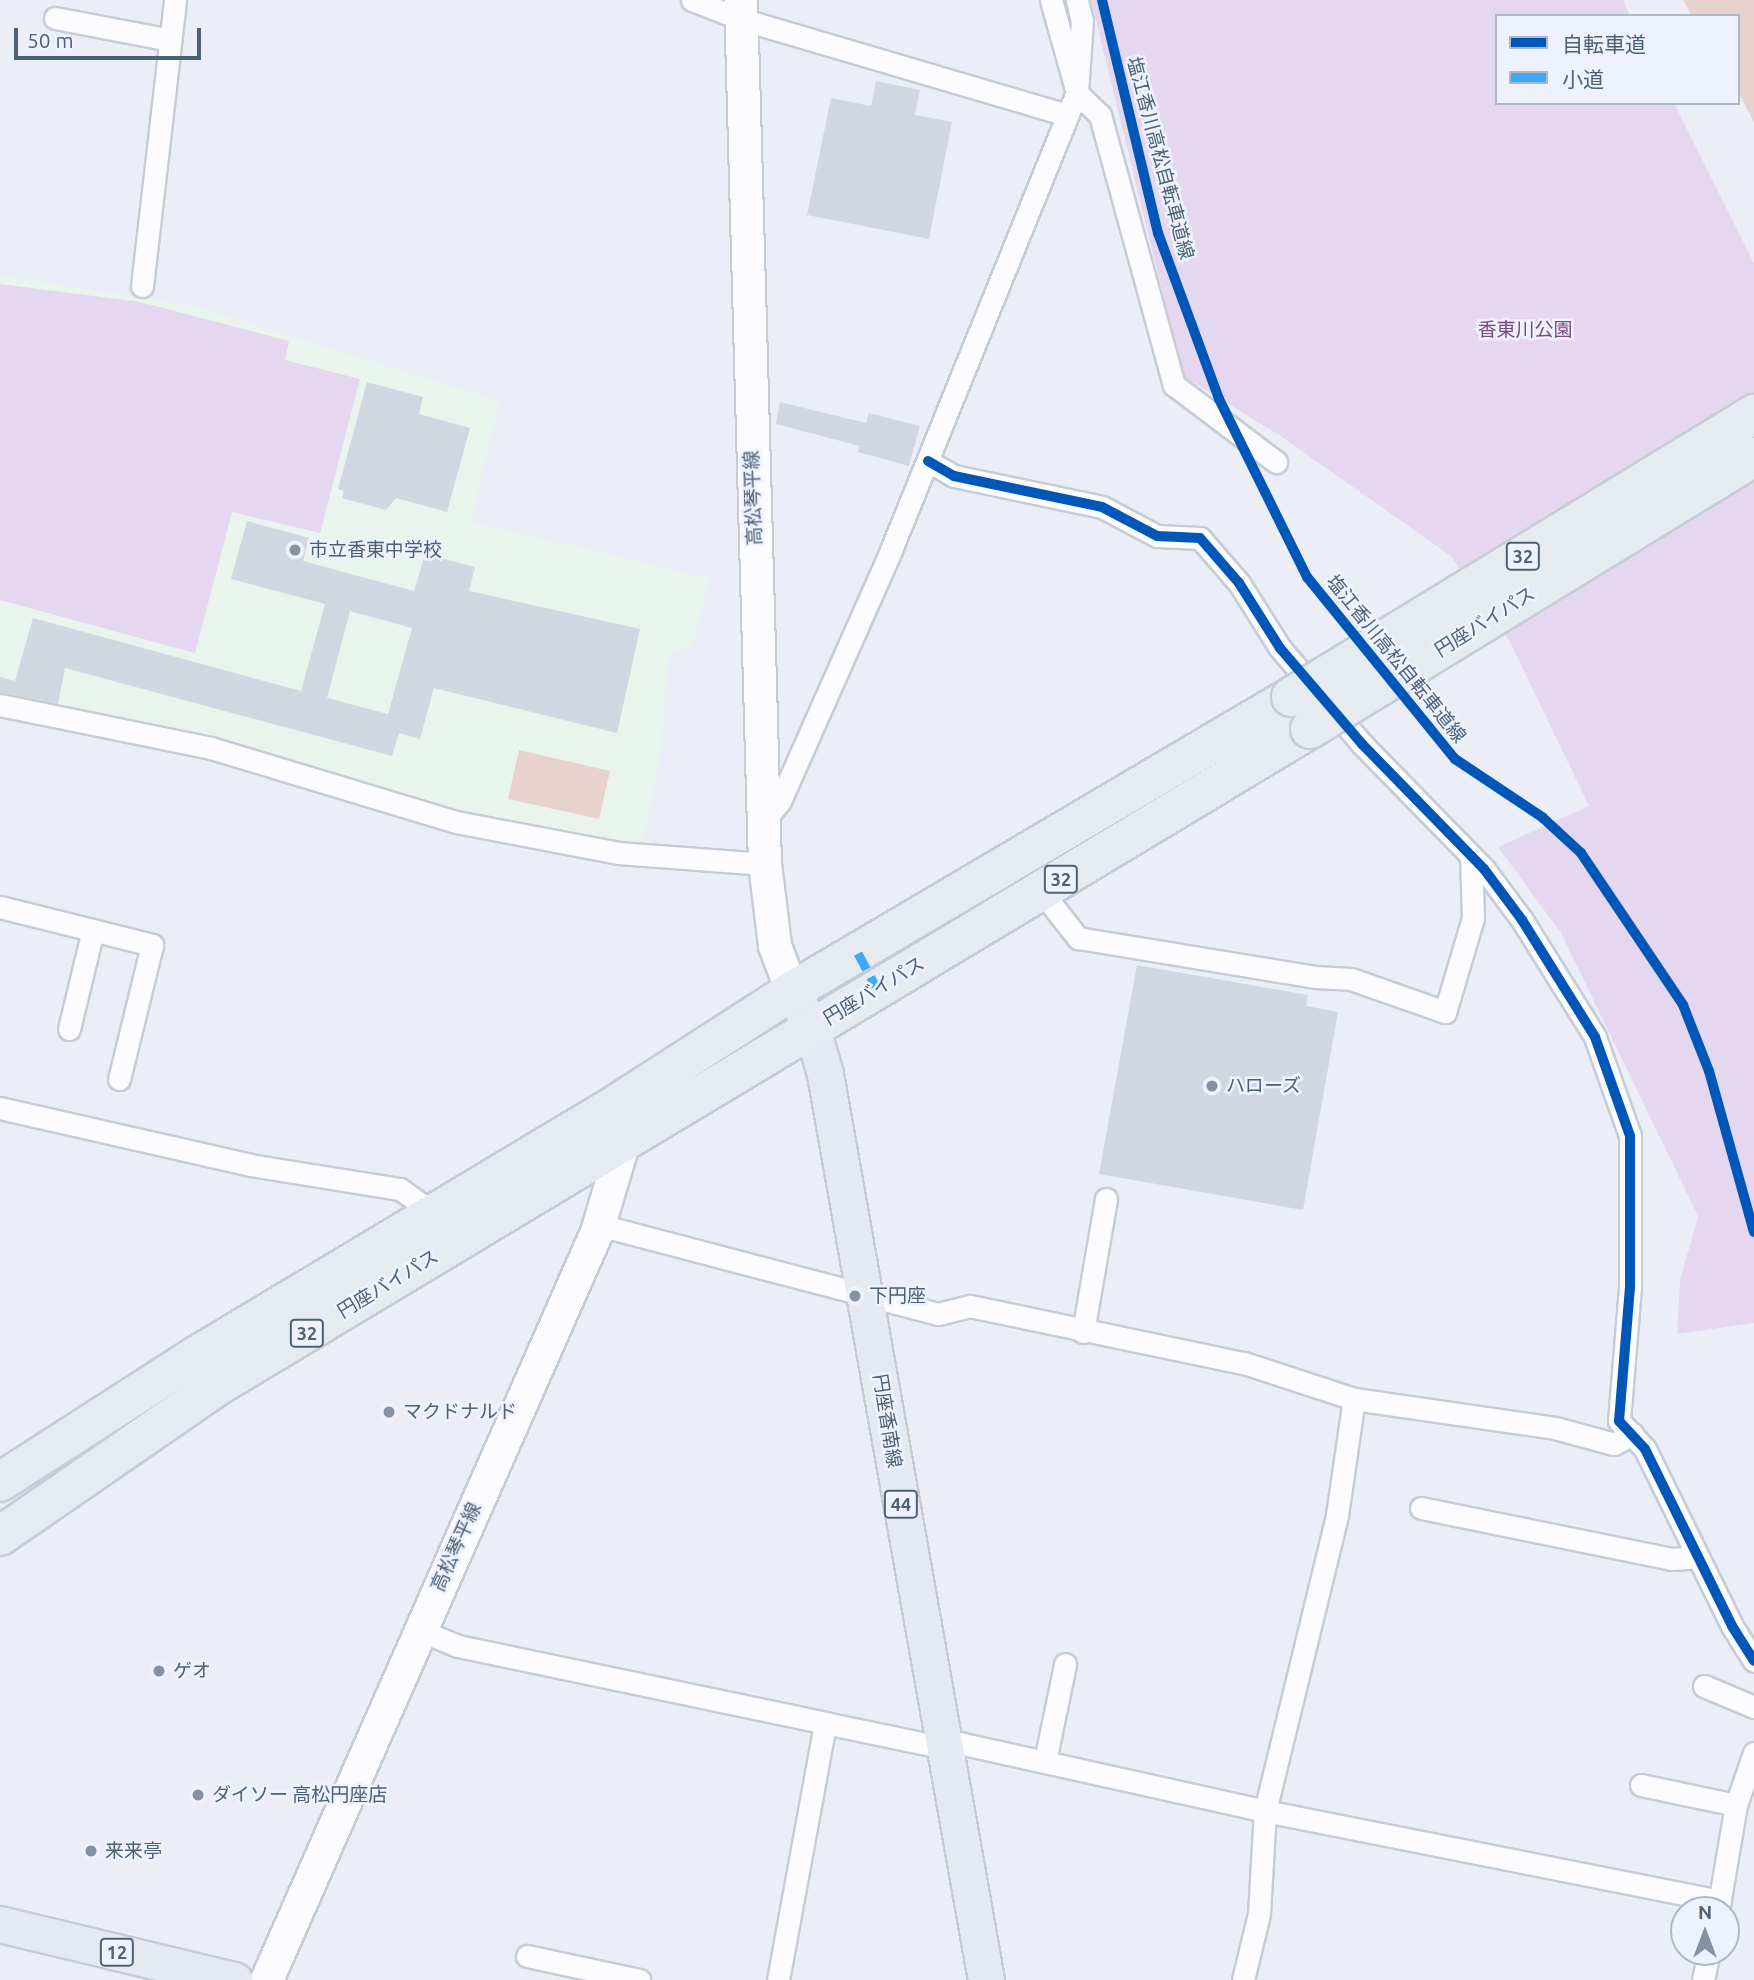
<!DOCTYPE html>
<html>
<head>
<meta charset="utf-8">
<style>
  body { margin:0 }
  #map { position:relative; width:1754px; height:1980px; overflow:hidden; background:#ebeef7; font-family:Ubuntu,"Noto Sans JP",sans-serif }
  div>[style] { position:absolute }
  .education>* { inset:0; background:#e9f4ec }
  .green>* { inset:0; background:#e4d7ef }
  .water>* { inset:0; background:#e7d2cd }
  .building>* { inset:0; background:#d1d7e1 }
  .roads { filter:drop-shadow(2px 0 #c6ccd6) drop-shadow(-2px 0 #c6ccd6) drop-shadow(0 2px #c6ccd6) drop-shadow(0 -2px #c6ccd6) }
  .street>* { height:21px; margin:-10.5px; padding:0 10.5px; transform-origin:10.5px; border-radius:10.5px; background:#fcfcfe }
  .secondary>* { height:32px; margin:-16px; padding:0 16px; transform-origin:16px; border-radius:16px; background:#fcfcfe }
  .primary>* { height:35px; margin:-17.5px; padding:0 17.5px; transform-origin:17.5px; border-radius:17.5px; background:#e5e9f2 }
  .highway>* { height:38px; margin:-19px; padding:0 19px; transform-origin:19px; border-radius:19px; background:#e5ebf1 }
  .bridges { filter:drop-shadow(2px 0 #c6cdd5) drop-shadow(-2px 0 #c6cdd5) drop-shadow(0 2px #c6cdd5) drop-shadow(0 -2px #c6cdd5) }
  .highway-bridge>* { height:38px; margin:-19px; padding:0 19px; transform-origin:19px; border-radius:19px; background:#e5ebf1 }
  .quiet>* { height:9px; margin-top:-4.5px; transform-origin:0; background:repeating-linear-gradient(90deg,#3fa9f5 0 18px,transparent 0 27px) }
  .cycleway>* { height:10px; margin:-5px; padding:0 5px; transform-origin:5px; border-radius:5px; background:#0057b8 }
  .dots>* { width:19px; height:19px; translate:-50% -50%; box-sizing:border-box; border:4px solid #edf2fe; border-radius:50% }
  span { translate:-50% -50%; white-space:nowrap; text-align:center; line-height:1.15; -webkit-text-stroke:5px #edf2fe; paint-order:stroke }
  .shield-label span { padding:2px 5px; background:#edf2fe; border:2px solid; border-radius:5px; -webkit-text-stroke-width:0 }
  .shield-label { font-size:18px; color:#4c6174; font-weight:700 }
  .street-label { font-size:19px; color:#4c6174 }
  .park-label { font-size:19px; color:#7b4a85 }
  .poi-label { font-size:19px; color:#4c6174 }
  .left { translate:0 -50%; text-align:left }
  .legend { position:absolute; left:1495px; top:14px; width:245px; height:91px; box-sizing:border-box; background:#edf2fe; border:2px solid #adb8c7; margin:0; padding:9px 12px; list-style:none; font-size:21px; color:#4c6174 }
  .legend li { display:flex; align-items:center; gap:14px; height:35px }
  .legend b { width:35px; border:2px solid #adb8c7 }
  .north { position:absolute; left:1670px; top:1896px; width:70px; height:70px; box-sizing:border-box; background:#edf2fe; border:2px solid #adb8c7; border-radius:50%; rotate:0deg; font-size:19px; font-weight:700; line-height:28px; text-align:center; color:#4c6174 }
  .north::after { content:''; display:block; margin:auto; width:24px; height:32px; background:#8492a2; clip-path:polygon(50% 0,100% 100%,50% 72%,0 100%) }
  .scale { position:absolute; left:14px; top:28px; width:187px; height:32px; box-sizing:border-box; border:4px solid #4c6174; border-top:0; padding-left:9px; font-size:21px; line-height:24px; white-space:nowrap; color:#4c6174; -webkit-text-stroke:5px #edf2fe; paint-order:stroke }
</style>
</head>
<body>
<div id="map">
  <div class="education">
    <i style="clip-path:polygon(0 276px,194px 306px,499px 401px,471px 522px,710px 579px,692px 646px,669px 653px,659px 765px,641px 844px,456px 815px,212px 736px,0 698px)"></i>
  </div>
  <div class="green">
    <i style="clip-path:polygon(1091px 0,1623px 0,1630px 16px,1497px 16px,1497px 103px,1674px 103px,1754px 263px,1754px 1323px,1677px 1334px,1680px 1281px,1698px 1216px,1561px 933px,1498px 847px,1589px 806px,1511px 644px,1451px 556px,1279px 435px,1183px 376px)"></i>
    <i style="clip-path:polygon(0 284px,140px 302px,289px 341px,285px 360px,360px 379px,320px 533px,232px 512px,195px 653px,0 600px)"></i>
  </div>
  <div class="water">
    <i style="clip-path:polygon(1683px 0,1754px 0,1754px 123px,1738px 91px,1738px 16px,1692px 16px)"></i>
    <i style="clip-path:polygon(519px 750px,610px 771px,599px 819px,508px 799px)"></i>
  </div>
  <div class="building">
    <i style="clip-path:polygon(876px 81px,920px 90px,915px 115px,952px 122px,929px 239px,807px 215px,831px 98px,871px 106px)"></i>
    <i style="clip-path:polygon(367px 382px,423px 397px,419px 414px,470px 428px,447px 512px,396px 498px,386px 510px,342px 498px,344px 491px,338px 489px)"></i>
    <i style="clip-path:polygon(780px 402px,866px 423px,869px 413px,920px 426px,909px 466px,858px 452px,860px 446px,776px 424px)"></i>
    <i style="clip-path:polygon(evenodd,247px 521px,309px 538px,303px 561px,414px 591px,425px 554px,475px 567px,469px 591px,640px 629px,617px 733px,434px 688px,420px 739px,399px 733px,392px 756px,65px 668px,58px 704px,0 692px,0 677px,15px 681px,33px 618px,301px 691px,325px 604px,231px 579px,247px 521px,350px 611px,412px 628px,388px 714px,327px 698px,350px 611px)"></i>
    <i style="clip-path:polygon(1137px 965px,1308px 995px,1306px 1006px,1338px 1012px,1303px 1210px,1099px 1174px)"></i>
  </div>
  <div class="roads">
    <div class="street">
      <i style="left:692px;top:0;width:53px;rotate:21.2deg"></i>
      <i style="left:741px;top:19px;width:340px;rotate:16.4deg"></i>
      <i style="left:1077px;top:0;width:22px;rotate:77deg"></i>
      <i style="left:1082px;top:21px;width:72px;rotate:94deg"></i>
      <i style="left:1077px;top:93px;width:32px;rotate:44deg"></i>
      <i style="left:1100px;top:115px;width:280px;rotate:74.7deg"></i>
      <i style="left:1174px;top:385px;width:128px;rotate:37deg"></i>
      <i style="left:55px;top:18px;width:117px;rotate:10.8deg"></i>
      <i style="left:142px;top:286px;width:288px;rotate:-83.4deg"></i>
      <i style="left:928px;top:461px;width:30px;rotate:30deg"></i>
      <i style="left:954px;top:476px;width:151px;rotate:11.8deg"></i>
      <i style="left:1102px;top:507px;width:62px;rotate:27.8deg"></i>
      <i style="left:1157px;top:536px;width:43px;rotate:2.7deg"></i>
      <i style="left:1200px;top:538px;width:60px;rotate:49.1deg"></i>
      <i style="left:1239px;top:583px;width:77px;rotate:57.8deg"></i>
      <i style="left:1280px;top:648px;width:126px;rotate:49.5deg"></i>
      <i style="left:1362px;top:744px;width:175px;rotate:45.7deg"></i>
      <i style="left:1484px;top:869px;width:64px;rotate:53.3deg"></i>
      <i style="left:1522px;top:920px;width:138px;rotate:58deg"></i>
      <i style="left:1595px;top:1037px;width:105px;rotate:70.5deg"></i>
      <i style="left:1630px;top:1136px;width:151px;rotate:90deg"></i>
      <i style="left:1630px;top:1287px;width:134px;rotate:94.7deg"></i>
      <i style="left:1619px;top:1421px;width:38px;rotate:47deg"></i>
      <i style="left:1645px;top:1449px;width:197px;rotate:63.8deg"></i>
      <i style="left:1732px;top:1626px;width:41px;rotate:57.8deg"></i>
      <i style="left:0;top:705px;width:215px;rotate:11.5deg"></i>
      <i style="left:211px;top:748px;width:256px;rotate:16.8deg"></i>
      <i style="left:456px;top:822px;width:165px;rotate:10.8deg"></i>
      <i style="left:618px;top:853px;width:147px;rotate:4.3deg"></i>
      <i style="left:763px;top:822px;width:27px;rotate:-51deg"></i>
      <i style="left:780px;top:801px;width:274px;rotate:-66.1deg"></i>
      <i style="left:891px;top:550px;width:493px;rotate:-67.9deg"></i>
      <i style="left:1077px;top:93px;width:97px;rotate:-105.6deg"></i>
      <i style="left:1041px;top:891px;width:60px;rotate:51.8deg"></i>
      <i style="left:1078px;top:938px;width:240px;rotate:9.3deg"></i>
      <i style="left:1315px;top:977px;width:36px;rotate:3deg"></i>
      <i style="left:1351px;top:979px;width:100px;rotate:19.3deg"></i>
      <i style="left:1445px;top:1012px;width:98px;rotate:-73.4deg"></i>
      <i style="left:1473px;top:918px;width:62px;rotate:-91.8deg"></i>
      <i style="left:0;top:907px;width:157px;rotate:14deg"></i>
      <i style="left:152px;top:945px;width:138px;rotate:103.8deg"></i>
      <i style="left:69px;top:1029px;width:102px;rotate:-76.4deg"></i>
      <i style="left:0;top:1108px;width:256px;rotate:12.8deg"></i>
      <i style="left:250px;top:1165px;width:152px;rotate:9.1deg"></i>
      <i style="left:400px;top:1189px;width:43px;rotate:35.5deg"></i>
      <i style="left:599px;top:1225px;width:350px;rotate:14.7deg"></i>
      <i style="left:938px;top:1314px;width:33px;rotate:-14deg"></i>
      <i style="left:970px;top:1306px;width:280px;rotate:11.8deg"></i>
      <i style="left:1244px;top:1363px;width:116px;rotate:18.1deg"></i>
      <i style="left:1354px;top:1399px;width:203px;rotate:8.2deg"></i>
      <i style="left:1555px;top:1428px;width:61px;rotate:15.2deg"></i>
      <i style="left:1614px;top:1444px;width:21px;rotate:-29deg"></i>
      <i style="left:1083px;top:1332px;width:135px;rotate:-80.2deg"></i>
      <i style="left:1421px;top:1508px;width:256px;rotate:11.5deg"></i>
      <i style="left:1672px;top:1559px;width:26px;rotate:-4deg"></i>
      <i style="left:419px;top:1630px;width:42px;rotate:22.3deg"></i>
      <i style="left:458px;top:1646px;width:375px;rotate:11.8deg"></i>
      <i style="left:825px;top:1723px;width:118px;rotate:11.7deg"></i>
      <i style="left:941px;top:1747px;width:18px;rotate:-13deg"></i>
      <i style="left:959px;top:1743px;width:313px;rotate:12.5deg"></i>
      <i style="left:1265px;top:1811px;width:464px;rotate:11.2deg"></i>
      <i style="left:1704px;top:1686px;width:54px;rotate:22.8deg"></i>
      <i style="left:1045px;top:1761px;width:99px;rotate:-78.3deg"></i>
      <i style="left:1641px;top:1785px;width:97px;rotate:11.9deg"></i>
      <i style="left:1718px;top:1910px;width:107px;rotate:-80.3deg"></i>
      <i style="left:1736px;top:1805px;width:55px;rotate:-70.9deg"></i>
      <i style="left:527px;top:1956px;width:115px;rotate:12.1deg"></i>
      <i style="left:778px;top:1980px;width:261px;rotate:-79.6deg"></i>
      <i style="left:1243px;top:1980px;width:68px;rotate:-76.4deg"></i>
      <i style="left:1259px;top:1914px;width:103px;rotate:-86.7deg"></i>
      <i style="left:1265px;top:1811px;width:305px;rotate:-76.3deg"></i>
      <i style="left:1337px;top:1515px;width:117px;rotate:-81.7deg"></i>
      <i style="left:1703px;top:1980px;width:29px;rotate:-78deg"></i>
    </div>
    <div class="secondary">
      <i style="left:741px;top:0;width:864px;rotate:88.41deg"></i>
      <i style="left:765px;top:864px;width:83px;rotate:83deg"></i>
      <i style="left:775px;top:946px;width:48px;rotate:69.3deg"></i>
      <i style="left:267px;top:1980px;width:818px;rotate:-66.19deg"></i>
      <i style="left:597px;top:1232px;width:91px;rotate:-73.4deg"></i>
      <i style="left:623px;top:1145px;width:19px;rotate:-118deg"></i>
    </div>
    <div class="primary">
      <i style="left:792px;top:991px;width:43px;rotate:62.2deg"></i>
      <i style="left:812px;top:1029px;width:47px;rotate:73.9deg"></i>
      <i style="left:825px;top:1074px;width:920px;rotate:79.92deg"></i>
      <i style="left:0;top:1924px;width:241px;rotate:13.5deg"></i>
    </div>
    <div class="highway">
      <i style="left:0;top:1482px;width:233px;rotate:-32.7deg"></i>
      <i style="left:196px;top:1356px;width:478px;rotate:-30.9deg"></i>
      <i style="left:606px;top:1111px;width:221px;rotate:-32.8deg"></i>
      <i style="left:792px;top:991px;width:579px;rotate:-30.51deg"></i>
      <i style="left:0;top:1536px;width:266px;rotate:-34.6deg"></i>
      <i style="left:219px;top:1385px;width:1273px;rotate:-31.02deg"></i>
    </div>
  </div>
  <div class="bridges">
    <div class="highway-bridge">
      <i style="left:1291px;top:697px;width:543px;rotate:-31.43deg"></i>
      <i style="left:1310px;top:729px;width:521px;rotate:-31.49deg"></i>
    </div>
  </div>
  <div class="quiet">
    <i style="left:858px;top:953px;width:40px;rotate:62deg"></i>
  </div>
  <div class="cycleway">
    <i style="left:1102px;top:0;width:240px;rotate:76.5deg"></i>
    <i style="left:1158px;top:233px;width:177px;rotate:69.8deg"></i>
    <i style="left:1219px;top:399px;width:199px;rotate:63.7deg"></i>
    <i style="left:1307px;top:577px;width:235px;rotate:50.9deg"></i>
    <i style="left:1455px;top:759px;width:105px;rotate:33.7deg"></i>
    <i style="left:1542px;top:817px;width:53px;rotate:42.7deg"></i>
    <i style="left:1581px;top:853px;width:183px;rotate:56.1deg"></i>
    <i style="left:1683px;top:1005px;width:71px;rotate:68.5deg"></i>
    <i style="left:1709px;top:1071px;width:167px;rotate:74.4deg"></i>
    <i style="left:928px;top:461px;width:30px;rotate:30deg"></i>
    <i style="left:954px;top:476px;width:151px;rotate:11.8deg"></i>
    <i style="left:1102px;top:507px;width:62px;rotate:27.8deg"></i>
    <i style="left:1157px;top:536px;width:43px;rotate:2.7deg"></i>
    <i style="left:1200px;top:538px;width:60px;rotate:49.1deg"></i>
    <i style="left:1239px;top:583px;width:77px;rotate:57.8deg"></i>
    <i style="left:1280px;top:648px;width:126px;rotate:49.5deg"></i>
    <i style="left:1362px;top:744px;width:175px;rotate:45.7deg"></i>
    <i style="left:1484px;top:869px;width:64px;rotate:53.3deg"></i>
    <i style="left:1522px;top:920px;width:138px;rotate:58deg"></i>
    <i style="left:1595px;top:1037px;width:105px;rotate:70.5deg"></i>
    <i style="left:1630px;top:1136px;width:151px;rotate:90deg"></i>
    <i style="left:1630px;top:1287px;width:134px;rotate:94.7deg"></i>
    <i style="left:1619px;top:1421px;width:38px;rotate:47deg"></i>
    <i style="left:1645px;top:1449px;width:197px;rotate:63.8deg"></i>
    <i style="left:1732px;top:1626px;width:41px;rotate:57.8deg"></i>
  </div>
  <div class="dots">
    <i style="left:295px;top:550px;background:#8492a2"></i>
    <i style="left:1212px;top:1086px;background:#8492a2"></i>
    <i style="left:855px;top:1296px;background:#8492a2"></i>
    <i style="left:389px;top:1412px;background:#8492a2"></i>
    <i style="left:159px;top:1671px;background:#8492a2"></i>
    <i style="left:198px;top:1795px;background:#8492a2"></i>
    <i style="left:91px;top:1851px;background:#8492a2"></i>
  </div>
  <div class="shield-label">
    <span style="left:1523px;top:556px">32</span>
    <span style="left:1061px;top:879px">32</span>
    <span style="left:307px;top:1333px">32</span>
    <span style="left:901px;top:1504px">44</span>
    <span style="left:117px;top:1952px">12</span>
  </div>
  <div class="street-label">
    <span style="left:1160px;top:158px;rotate:75deg">塩江香川高松自転車道線</span>
    <span style="left:753px;top:498px;rotate:-92deg">高松琴平線</span>
    <span style="left:1485px;top:622px;rotate:-32deg">円座バイパス</span>
    <span style="left:1396px;top:659px;rotate:51deg">塩江香川高松自転車道線</span>
    <span style="left:874px;top:991px;rotate:-31deg">円座バイパス</span>
    <span style="left:388px;top:1284px;rotate:-31deg">円座バイパス</span>
    <span style="left:887px;top:1421px;rotate:81deg">円座香南線</span>
    <span style="left:456px;top:1547px;rotate:-66deg">高松琴平線</span>
  </div>
  <div class="park-label">
    <span style="left:1525px;top:330px">香東川公園</span>
  </div>
  <div class="poi-label">
    <span class="left" style="left:309px;top:550px">市立香東中学校</span>
    <span class="left" style="left:1226px;top:1086px">ハローズ</span>
    <span class="left" style="left:869px;top:1296px">下円座</span>
    <span class="left" style="left:403px;top:1412px">マクドナルド</span>
    <span class="left" style="left:173px;top:1671px">ゲオ</span>
    <span class="left" style="left:212px;top:1795px">ダイソー 高松円座店</span>
    <span class="left" style="left:105px;top:1851px">来来亭</span>
  </div>
  <ul class="legend">
  <li><b style="height:9px;background:#0057b8"></b>自転車道</li>
  <li><b style="height:9px;background:#3fa9f5"></b>小道</li>
  </ul>
  <div class="north">N</div>
  <div class="scale">50 m</div>
</div>
</body>
</html>
